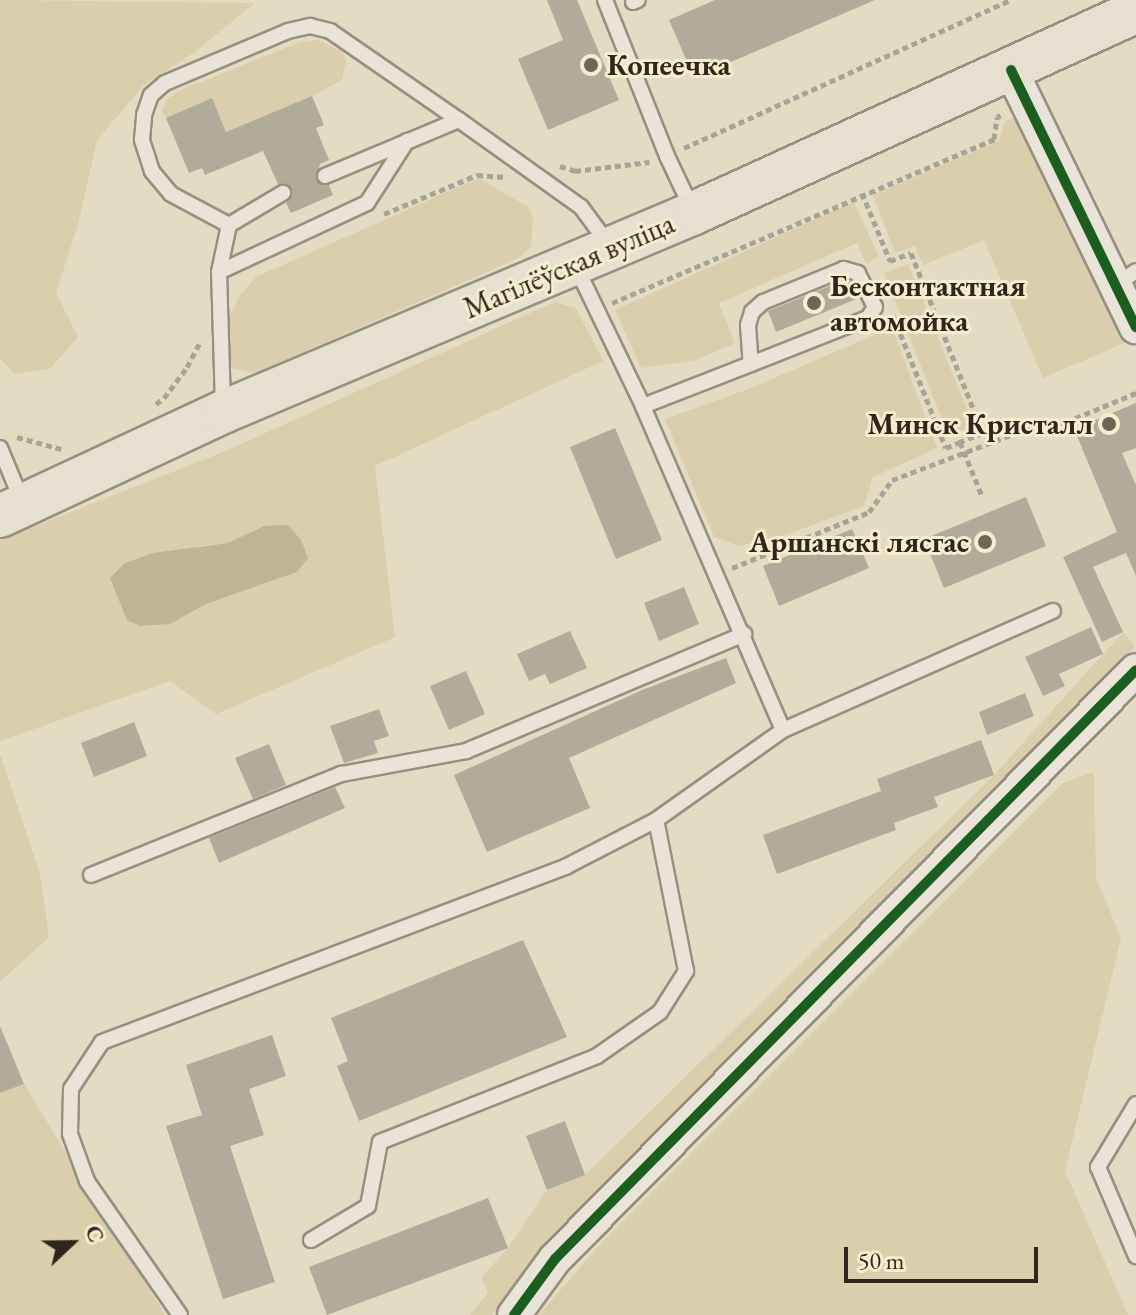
<!DOCTYPE html>
<html>
<head>
<meta charset="utf-8">
<style>
  body { margin:0 }
  #map { position:relative; width:1136px; height:1315px; overflow:hidden; background:#e4dcc2; font-family:"EB Garamond",serif }
  div>[style] { position:absolute }
  .green>* { inset:0; background:#daceac }
  .water>* { inset:0; background:#c0b494 }
  .building>* { inset:0; background:#b1ab9a }
  .path>* { height:5px; margin-top:-2.5px; transform-origin:0; background:repeating-linear-gradient(90deg,#a8a398 0 6px,transparent 0 10px) }
  .roads { filter:drop-shadow(2px 0 #969081) drop-shadow(-2px 0 #969081) drop-shadow(0 2px #969081) drop-shadow(0 -2px #969081) }
  .service>* { height:14px; margin:-7px; padding:0 7px; transform-origin:7px; border-radius:7px; background:#e9e4d7 }
  .tertiary>* { height:32px; margin:-16px; padding:0 16px; transform-origin:16px; border-radius:16px; background:#e9e4d7 }
  .primary>* { height:42px; margin:-21px; padding:0 21px; transform-origin:21px; border-radius:21px; background:#e5e0d0 }
  .cycleway>* { height:10px; margin:-5px; padding:0 5px; transform-origin:5px; border-radius:5px; background:#1b5e20 }
  .dots>* { width:22px; height:22px; translate:-50% -50%; box-sizing:border-box; border:4px solid #f7edce; border-radius:50% }
  span { translate:-50% -50%; white-space:nowrap; text-align:center; line-height:1.15; -webkit-text-stroke:6px #f7edce; paint-order:stroke }
  .poi-label { font-size:30px; color:#2f261d; font-weight:700 }
  .left { translate:0 -50%; text-align:left }
  .right { translate:-100% -50%; text-align:right }
  .street-label { font-size:30px; color:#2f261d }
  .north { position:absolute; left:32px; top:1203px; width:80px; height:80px; -webkit-text-stroke:6px #f7edce; paint-order:stroke; rotate:68deg; font-size:22px; font-weight:700; line-height:32px; text-align:center; color:#2f261d }
  .north::after { content:''; display:block; margin:auto; width:28px; height:36px; background:#2f261d; clip-path:polygon(50% 0,100% 100%,50% 72%,0 100%) }
  .scale { position:absolute; left:844px; top:1247px; width:194px; height:36px; box-sizing:border-box; border:4px solid #2f261d; border-top:0; padding-left:10px; font-size:24px; line-height:28px; white-space:nowrap; color:#2f261d; -webkit-text-stroke:6px #f7edce; paint-order:stroke }
</style>
</head>
<body>
<div id="map">
  <div class="green">
    <i style="clip-path:polygon(0 0,255px 3px,196px 51px,144px 85px,97px 140px,78px 225px,56px 293px,78px 337px,50px 369px,14px 374px,0 358px)"></i>
    <i style="clip-path:polygon(318px 40px,343px 52px,346px 62px,342px 80px,312px 96px,226px 132px,212px 99px,166px 118px,162px 110px,167px 99px,179px 91px,300px 42px)"></i>
    <i style="clip-path:polygon(1019px 116px,1129px 341px,1043px 378px,984px 240px,923px 265px,915px 246px,895px 253px,873px 195px,999px 141px,1005px 121px)"></i>
    <i style="clip-path:polygon(478px 178px,528px 207px,533px 217px,531px 246px,519px 258px,255px 373px,231px 368px,224px 350px,229px 318px,238px 298px,256px 277px)"></i>
    <i style="clip-path:polygon(854px 202px,879px 257px,866px 264px,857px 243px,719px 303px,735px 343px,694px 361px,641px 368px,615px 310px)"></i>
    <i style="clip-path:polygon(908px 264px,974px 426px,949px 437px,884px 273px)"></i>
    <i style="clip-path:polygon(evenodd,554px 302px,576px 308px,603px 361px,375px 466px,395px 637px,216px 714px,170px 681px,0 741px,0 540px,228px 450px,554px 302px,264px 526px,297px 572px,206px 604px,170px 624px,197px 546px,228px 543px,264px 526px)"></i>
    <i style="clip-path:polygon(892px 327px,937px 448px,873px 477px,864px 506px,791px 533px,740px 546px,714px 537px,665px 419px,754px 387px)"></i>
    <i style="clip-path:polygon(1123px 632px,1135px 646px,527px 1271px,492px 1315px,470px 1315px,488px 1293px,481px 1278px,508px 1248px,547px 1190px,585px 1175px,994px 775px)"></i>
    <i style="clip-path:polygon(0 754px,40px 874px,49px 937px,0 982px)"></i>
    <i style="clip-path:polygon(1094px 772px,1096px 878px,1121px 938px,1065px 1171px,1128px 1315px,539px 1315px,601px 1243px,1063px 783px)"></i>
    <i style="clip-path:polygon(24px 1084px,165px 1315px,0 1315px,0 1093px)"></i>
  </div>
  <div class="water">
    <i style="clip-path:polygon(288px 525px,301px 540px,308px 558px,297px 572px,206px 604px,170px 624px,140px 626px,127px 620px,110px 578px,125px 563px,153px 553px,228px 543px,264px 526px)"></i>
  </div>
  <div class="building">
    <i style="clip-path:polygon(547px 0,577px 0,619px 100px,548px 130px,518px 59px,563px 40px)"></i>
    <i style="clip-path:polygon(715px 0,875px 0,694px 78px,669px 20px)"></i>
    <i style="clip-path:polygon(312px 96px,324px 125px,316px 128px,329px 160px,320px 164px,316px 179px,320px 184px,329px 185px,333px 195px,291px 213px,286px 203px,292px 197px,292px 189px,287px 184px,278px 184px,263px 151px,205px 175px,202px 168px,189px 173px,166px 118px,212px 98px,226px 132px)"></i>
    <i style="clip-path:polygon(845px 280px,851px 281px,859px 298px,776px 332px,768px 311px)"></i>
    <i style="clip-path:polygon(1136px 403px,1136px 448px,1122px 453px,1136px 485px,1136px 576px,1126px 553px,1093px 567px,1123px 632px,1102px 642px,1063px 557px,1117px 532px,1074px 429px)"></i>
    <i style="clip-path:polygon(615px 428px,662px 540px,616px 559px,570px 447px)"></i>
    <i style="clip-path:polygon(1026px 497px,1046px 546px,944px 588px,924px 539px)"></i>
    <i style="clip-path:polygon(852px 529px,869px 568px,779px 606px,763px 566px)"></i>
    <i style="clip-path:polygon(684px 587px,699px 624px,659px 641px,644px 603px)"></i>
    <i style="clip-path:polygon(1091px 627px,1103px 654px,1059px 674px,1065px 686px,1043px 696px,1025px 657px)"></i>
    <i style="clip-path:polygon(570px 631px,587px 668px,550px 684px,545px 674px,529px 681px,517px 654px)"></i>
    <i style="clip-path:polygon(726px 658px,736px 683px,569px 758px,590px 808px,487px 852px,454px 775px,642px 690px)"></i>
    <i style="clip-path:polygon(466px 671px,485px 714px,449px 730px,430px 686px)"></i>
    <i style="clip-path:polygon(1025px 693px,1034px 716px,987px 735px,979px 712px)"></i>
    <i style="clip-path:polygon(379px 709px,389px 736px,374px 741px,378px 753px,344px 763px,330px 726px)"></i>
    <i style="clip-path:polygon(134px 722px,147px 756px,94px 777px,81px 743px)"></i>
    <i style="clip-path:polygon(981px 740px,994px 775px,934px 797px,938px 807px,894px 823px,896px 830px,777px 874px,763px 835px,881px 791px,877px 779px)"></i>
    <i style="clip-path:polygon(269px 744px,286px 785px,253px 799px,235px 758px)"></i>
    <i style="clip-path:polygon(335px 787px,345px 808px,219px 863px,209px 838px)"></i>
    <i style="clip-path:polygon(523px 940px,567px 1037px,359px 1121px,337px 1066px,348px 1061px,331px 1018px)"></i>
    <i style="clip-path:polygon(0 1026px,24px 1084px,0 1093px)"></i>
    <i style="clip-path:polygon(272px 1035px,286px 1076px,249px 1089px,264px 1135px,230px 1146px,275px 1282px,223px 1299px,166px 1126px,202px 1115px,186px 1065px)"></i>
    <i style="clip-path:polygon(565px 1121px,585px 1175px,547px 1190px,526px 1136px)"></i>
    <i style="clip-path:polygon(488px 1198px,508px 1248px,327px 1315px,309px 1267px)"></i>
  </div>
  <div class="path">
    <i style="left:684px;top:148px;width:359px;rotate:-24.4deg"></i>
    <i style="left:560px;top:166px;width:16px;rotate:18deg"></i>
    <i style="left:575px;top:171px;width:75px;rotate:-6.9deg"></i>
    <i style="left:862px;top:193px;width:74px;rotate:67.6deg"></i>
    <i style="left:890px;top:261px;width:22px;rotate:-21deg"></i>
    <i style="left:911px;top:253px;width:194px;rotate:68.2deg"></i>
    <i style="left:983px;top:433px;width:25px;rotate:159deg"></i>
    <i style="left:960px;top:442px;width:58px;rotate:67.8deg"></i>
    <i style="left:384px;top:214px;width:101px;rotate:-22.8deg"></i>
    <i style="left:477px;top:175px;width:28px;rotate:4deg"></i>
    <i style="left:612px;top:303px;width:416px;rotate:-23.2deg"></i>
    <i style="left:994px;top:139px;width:22px;rotate:-82deg"></i>
    <i style="left:997px;top:117px;width:4px;rotate:-27deg"></i>
    <i style="left:893px;top:315px;width:143px;rotate:68.3deg"></i>
    <i style="left:946px;top:448px;width:15px;rotate:-23deg"></i>
    <i style="left:156px;top:404px;width:10px;rotate:-37deg"></i>
    <i style="left:164px;top:398px;width:39px;rotate:-53deg"></i>
    <i style="left:187px;top:367px;width:30px;rotate:-62deg"></i>
    <i style="left:17px;top:437px;width:46px;rotate:15.3deg"></i>
    <i style="left:732px;top:568px;width:148px;rotate:-22.2deg"></i>
    <i style="left:869px;top:512px;width:39px;rotate:-54deg"></i>
    <i style="left:892px;top:480px;width:144px;rotate:-20.7deg"></i>
    <i style="left:1027px;top:429px;width:40px;rotate:-10deg"></i>
    <i style="left:1066px;top:422px;width:76px;rotate:-22.5deg"></i>
  </div>
  <div class="roads">
    <div class="service">
      <i style="left:605px;top:0;width:168px;rotate:68.3deg"></i>
      <i style="left:667px;top:156px;width:59px;rotate:64.7deg"></i>
      <i style="left:633px;top:2px;width:5px;rotate:-22deg"></i>
      <i style="left:325px;top:176px;width:145px;rotate:-22.7deg"></i>
      <i style="left:459px;top:120px;width:150px;rotate:35.5deg"></i>
      <i style="left:581px;top:207px;width:47px;rotate:53.6deg"></i>
      <i style="left:229px;top:225px;width:66px;rotate:-151.9deg"></i>
      <i style="left:171px;top:194px;width:30px;rotate:-130deg"></i>
      <i style="left:152px;top:171px;width:33px;rotate:-108deg"></i>
      <i style="left:142px;top:140px;width:25px;rotate:-85deg"></i>
      <i style="left:144px;top:115px;width:21px;rotate:-71deg"></i>
      <i style="left:151px;top:95px;width:18px;rotate:-41deg"></i>
      <i style="left:165px;top:83px;width:134px;rotate:-22.9deg"></i>
      <i style="left:288px;top:31px;width:23px;rotate:-13deg"></i>
      <i style="left:310px;top:26px;width:21px;rotate:14deg"></i>
      <i style="left:330px;top:31px;width:157px;rotate:34.6deg"></i>
      <i style="left:219px;top:272px;width:163px;rotate:-25deg"></i>
      <i style="left:367px;top:203px;width:74px;rotate:-57.2deg"></i>
      <i style="left:1117px;top:284px;width:23px;rotate:-34deg"></i>
      <i style="left:223px;top:406px;width:134px;rotate:-91.7deg"></i>
      <i style="left:219px;top:272px;width:48px;rotate:-78deg"></i>
      <i style="left:229px;top:225px;width:63px;rotate:-30.7deg"></i>
      <i style="left:643px;top:406px;width:116px;rotate:-21.3deg"></i>
      <i style="left:751px;top:364px;width:126px;rotate:-21.5deg"></i>
      <i style="left:868px;top:318px;width:13px;rotate:-58deg"></i>
      <i style="left:875px;top:307px;width:38px;rotate:-117deg"></i>
      <i style="left:858px;top:273px;width:15px;rotate:-164deg"></i>
      <i style="left:844px;top:269px;width:87px;rotate:157.8deg"></i>
      <i style="left:763px;top:302px;width:15px;rotate:138deg"></i>
      <i style="left:752px;top:312px;width:14px;rotate:107deg"></i>
      <i style="left:748px;top:325px;width:39px;rotate:86deg"></i>
      <i style="left:0;top:448px;width:57px;rotate:67.5deg"></i>
      <i style="left:783px;top:730px;width:295px;rotate:-23.8deg"></i>
      <i style="left:91px;top:875px;width:270px;rotate:-22deg"></i>
      <i style="left:341px;top:774px;width:127px;rotate:-10.4deg"></i>
      <i style="left:466px;top:751px;width:302px;rotate:-22.8deg"></i>
      <i style="left:1136px;top:1104px;width:74px;rotate:121.1deg"></i>
      <i style="left:1098px;top:1167px;width:97px;rotate:66.9deg"></i>
      <i style="left:311px;top:1240px;width:66px;rotate:-30.8deg"></i>
      <i style="left:368px;top:1206px;width:65px;rotate:-79.4deg"></i>
      <i style="left:380px;top:1142px;width:233px;rotate:-21.6deg"></i>
      <i style="left:597px;top:1056px;width:77px;rotate:-34.9deg"></i>
      <i style="left:660px;top:1012px;width:49px;rotate:-57.6deg"></i>
      <i style="left:686px;top:971px;width:154px;rotate:-101.2deg"></i>
      <i style="left:180px;top:1315px;width:163px;rotate:-124.8deg"></i>
      <i style="left:87px;top:1181px;width:50px;rotate:-109.9deg"></i>
      <i style="left:70px;top:1134px;width:45px;rotate:-88.7deg"></i>
      <i style="left:71px;top:1089px;width:56px;rotate:-56.6deg"></i>
      <i style="left:102px;top:1042px;width:497px;rotate:-20.7deg"></i>
      <i style="left:567px;top:866px;width:100px;rotate:-27.3deg"></i>
      <i style="left:656px;top:820px;width:156px;rotate:-35.3deg"></i>
      <i style="left:783px;top:730px;width:353px;rotate:-113.4deg"></i>
      <i style="left:643px;top:406px;width:157px;rotate:-115.7deg"></i>
    </div>
    <div class="tertiary">
      <i style="left:1011px;top:70px;width:286px;rotate:64.1deg"></i>
      <i style="left:514px;top:1315px;width:69px;rotate:-53.8deg"></i>
      <i style="left:555px;top:1259px;width:827px;rotate:-45.39deg"></i>
    </div>
    <div class="primary">
      <i style="left:0;top:516px;width:246px;rotate:-25deg"></i>
      <i style="left:223px;top:412px;width:511px;rotate:-22.9deg"></i>
      <i style="left:694px;top:213px;width:486px;rotate:-24.5deg"></i>
    </div>
  </div>
  <div class="cycleway">
    <i style="left:1011px;top:70px;width:286px;rotate:64.1deg"></i>
    <i style="left:514px;top:1315px;width:69px;rotate:-53.8deg"></i>
    <i style="left:555px;top:1259px;width:827px;rotate:-45.39deg"></i>
  </div>
  <div class="dots">
    <i style="left:591px;top:65px;background:#6e6657"></i>
    <i style="left:814px;top:303px;background:#6e6657"></i>
    <i style="left:1109px;top:424px;background:#6e6657"></i>
    <i style="left:985px;top:542px;background:#6e6657"></i>
  </div>
  <div class="poi-label">
    <span class="left" style="left:607px;top:65px">Копеечка</span>
    <span class="left" style="left:830px;top:303px">Бесконтактная<br>автомойка</span>
    <span class="right" style="left:1093px;top:424px">Минск Кристалл</span>
    <span class="right" style="left:969px;top:542px">Аршанскі лясгас</span>
  </div>
  <div class="street-label">
    <span style="left:569px;top:266px;rotate:-23deg">Магілёўская вуліца</span>
  </div>
  <div class="north">С</div>
  <div class="scale">50 m</div>
</div>
</body>
</html>
